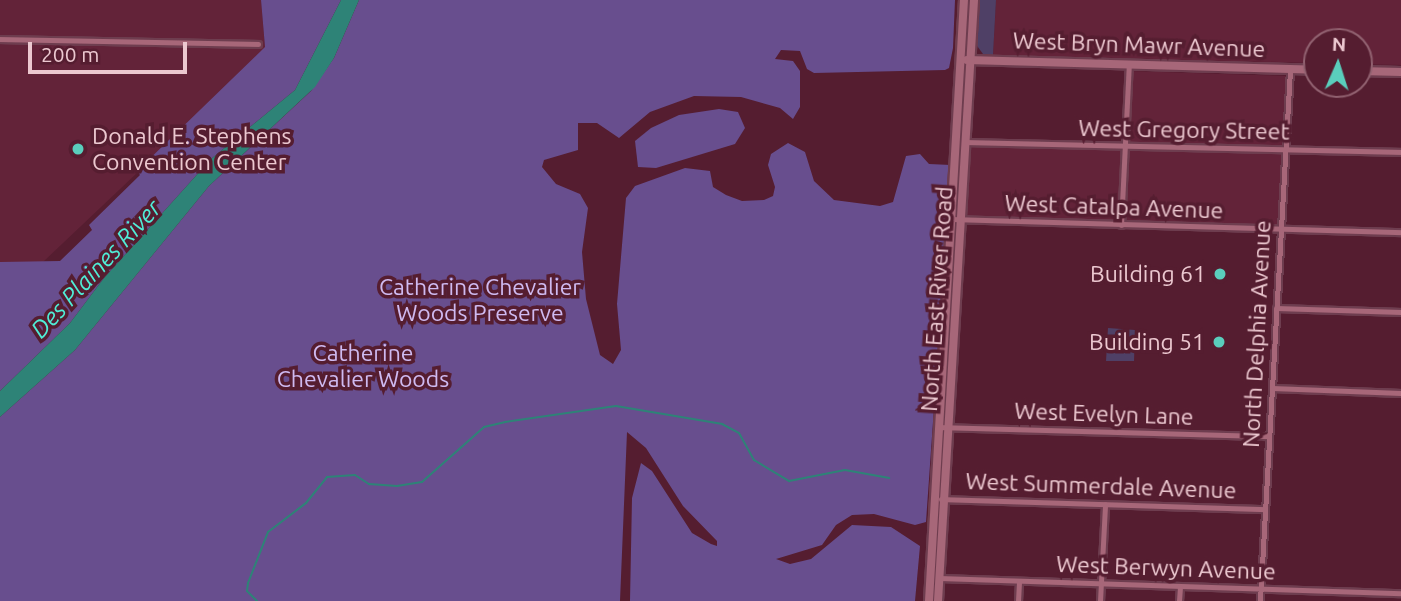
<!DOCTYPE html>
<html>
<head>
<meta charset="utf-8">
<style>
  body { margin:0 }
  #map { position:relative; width:1401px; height:601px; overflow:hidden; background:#551d30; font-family:Ubuntu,sans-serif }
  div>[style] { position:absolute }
  .built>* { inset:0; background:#632339 }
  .green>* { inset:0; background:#4f4066 }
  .forest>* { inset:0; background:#684e8e }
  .water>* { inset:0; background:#2e8377 }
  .stream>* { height:2px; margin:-1px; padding:0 1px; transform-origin:1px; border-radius:1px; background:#2e8377 }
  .roads { filter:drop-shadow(2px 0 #6e3d4f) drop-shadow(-2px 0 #6e3d4f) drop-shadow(0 2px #6e3d4f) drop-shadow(0 -2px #6e3d4f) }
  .street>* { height:5px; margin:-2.5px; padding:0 2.5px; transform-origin:2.5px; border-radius:2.5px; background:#a76779 }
  .secondary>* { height:8px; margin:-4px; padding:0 4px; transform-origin:4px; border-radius:4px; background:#a76779 }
  .dots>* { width:19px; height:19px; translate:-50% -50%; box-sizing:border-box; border:4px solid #551d30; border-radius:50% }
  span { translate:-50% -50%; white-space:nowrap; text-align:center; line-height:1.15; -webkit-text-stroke:7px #551d30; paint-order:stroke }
  .street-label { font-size:23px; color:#ecc8d0 }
  .poi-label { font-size:23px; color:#ecc8d0 }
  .left { translate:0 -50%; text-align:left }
  .right { translate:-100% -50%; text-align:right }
  .park-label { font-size:23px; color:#cfbaf1 }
  .water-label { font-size:24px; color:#50edd7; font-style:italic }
  .north { position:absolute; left:1303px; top:28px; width:70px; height:70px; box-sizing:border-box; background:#551d30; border:2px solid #916170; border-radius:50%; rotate:3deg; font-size:19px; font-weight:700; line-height:28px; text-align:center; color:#ecc8d0 }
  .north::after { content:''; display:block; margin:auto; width:24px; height:32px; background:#5acebc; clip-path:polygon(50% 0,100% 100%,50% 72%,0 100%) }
  .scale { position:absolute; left:28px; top:42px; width:159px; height:32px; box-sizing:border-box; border:4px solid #ecc8d0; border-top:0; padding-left:9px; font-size:21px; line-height:24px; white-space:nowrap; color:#ecc8d0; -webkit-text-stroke:5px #551d30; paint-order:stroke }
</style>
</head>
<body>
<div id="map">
  <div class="built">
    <i style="clip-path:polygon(0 0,261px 0,265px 47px,270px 47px,43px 262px,0 262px)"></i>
    <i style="clip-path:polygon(996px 0,1401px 0,1401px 65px,1359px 64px,1359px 42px,1317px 42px,1317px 63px,993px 55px)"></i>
    <i style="clip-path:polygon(1129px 71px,1287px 76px,1281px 228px,965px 219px,969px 142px,1125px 147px)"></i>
  </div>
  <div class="green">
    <i style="clip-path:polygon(977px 0,996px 0,993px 55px,983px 54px,975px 43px)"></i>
    <i style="clip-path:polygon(1108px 328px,1135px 330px,1134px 361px,1106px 361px)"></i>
  </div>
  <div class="forest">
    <i style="clip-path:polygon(261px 0,341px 0,295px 90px,211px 159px,104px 278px,70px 323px,0 391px,0 262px,60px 261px,92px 230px,89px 225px,140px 175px,137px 171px,265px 47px)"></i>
    <i style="clip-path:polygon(359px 0,955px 0,953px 48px,949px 68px,945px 70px,814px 73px,807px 69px,800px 51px,781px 50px,775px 59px,793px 61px,800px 71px,800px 107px,793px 119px,780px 108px,741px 97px,694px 96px,650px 112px,619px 138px,597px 123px,578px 123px,578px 150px,544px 160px,542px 167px,556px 184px,580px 194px,588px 208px,582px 252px,586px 299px,600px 355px,613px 364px,621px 350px,617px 304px,626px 198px,635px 186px,685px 168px,710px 171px,713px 187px,726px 195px,742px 201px,764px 200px,773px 196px,775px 187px,768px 165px,771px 154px,788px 143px,805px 152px,814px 181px,834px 200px,880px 206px,893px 202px,906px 156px,920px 154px,929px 164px,951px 165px,926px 522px,915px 525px,874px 514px,852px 515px,836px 525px,822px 545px,776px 559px,790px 564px,811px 559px,852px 525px,891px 527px,920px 546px,915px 601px,630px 601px,632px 498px,641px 463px,652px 471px,692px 533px,711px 544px,717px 546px,717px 541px,683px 506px,646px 448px,627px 432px,620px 601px,0 601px,0 417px,75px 350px,209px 186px,311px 91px,334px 58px)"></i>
    <i style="clip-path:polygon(719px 109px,738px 112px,745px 128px,735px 144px,656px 168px,638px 167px,635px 141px,651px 128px,679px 115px)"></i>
  </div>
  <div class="water">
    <i style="clip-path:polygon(341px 0,359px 0,334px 58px,315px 87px,209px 186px,75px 350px,0 417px,0 391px,70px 323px,104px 278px,211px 159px,295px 90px)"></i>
  </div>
  <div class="stream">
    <i style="left:257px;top:601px;width:14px;rotate:-135deg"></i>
    <i style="left:247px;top:591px;width:8px;rotate:-83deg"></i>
    <i style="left:248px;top:583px;width:55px;rotate:-68.6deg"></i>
    <i style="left:268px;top:532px;width:48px;rotate:-37.3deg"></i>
    <i style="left:306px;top:503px;width:33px;rotate:-51deg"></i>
    <i style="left:327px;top:477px;width:28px;rotate:-4deg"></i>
    <i style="left:355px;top:475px;width:17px;rotate:33deg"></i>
    <i style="left:369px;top:484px;width:28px;rotate:4deg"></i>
    <i style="left:397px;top:486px;width:25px;rotate:-9deg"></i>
    <i style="left:422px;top:482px;width:83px;rotate:-41.6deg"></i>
    <i style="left:484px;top:427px;width:22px;rotate:-13deg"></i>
    <i style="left:505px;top:422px;width:112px;rotate:-8.2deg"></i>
    <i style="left:616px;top:406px;width:108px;rotate:9.6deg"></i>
    <i style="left:722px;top:424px;width:19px;rotate:28deg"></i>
    <i style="left:739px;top:433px;width:31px;rotate:61deg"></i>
    <i style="left:754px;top:460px;width:41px;rotate:31deg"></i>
    <i style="left:789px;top:481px;width:57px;rotate:-11.1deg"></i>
    <i style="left:845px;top:470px;width:45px;rotate:10.3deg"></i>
  </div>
  <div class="roads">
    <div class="street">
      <i style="left:0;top:39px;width:258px;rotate:1.1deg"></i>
      <i style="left:966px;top:142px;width:435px;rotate:1.3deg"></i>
      <i style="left:953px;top:219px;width:448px;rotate:1.7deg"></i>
      <i style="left:1121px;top:225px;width:161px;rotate:-87.2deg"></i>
      <i style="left:1276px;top:308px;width:125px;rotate:1.8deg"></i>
      <i style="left:1272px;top:388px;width:129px;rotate:2.2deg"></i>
      <i style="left:939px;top:427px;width:330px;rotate:1.6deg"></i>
      <i style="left:941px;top:499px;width:324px;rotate:1.8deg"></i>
      <i style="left:939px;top:578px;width:462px;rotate:1.9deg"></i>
      <i style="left:1018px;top:601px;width:20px;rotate:-87deg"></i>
      <i style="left:1100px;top:601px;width:97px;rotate:-87deg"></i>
      <i style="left:1179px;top:601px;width:14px;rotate:-86deg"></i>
      <i style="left:1260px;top:601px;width:533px;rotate:-86.77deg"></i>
    </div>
    <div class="secondary">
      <i style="left:967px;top:60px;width:350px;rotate:1.6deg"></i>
      <i style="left:1359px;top:71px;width:42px;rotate:1.4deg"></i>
      <i style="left:929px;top:601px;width:602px;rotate:-86.67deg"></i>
      <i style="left:938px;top:601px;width:602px;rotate:-86.57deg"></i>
    </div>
  </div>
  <div class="dots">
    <i style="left:78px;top:149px;background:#5acebc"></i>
    <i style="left:1220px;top:274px;background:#5acebc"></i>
    <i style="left:1219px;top:342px;background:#5acebc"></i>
  </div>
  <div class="street-label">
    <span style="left:1139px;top:45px;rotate:2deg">West Bryn Mawr Avenue</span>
    <span style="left:1184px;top:130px;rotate:1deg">West Gregory Street</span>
    <span style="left:1114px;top:207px;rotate:2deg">West Catalpa Avenue</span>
    <span style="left:937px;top:299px;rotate:-86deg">North East River Road</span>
    <span style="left:1257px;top:334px;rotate:-87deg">North Delphia Avenue</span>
    <span style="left:1104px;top:414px;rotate:2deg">West Evelyn Lane</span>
    <span style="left:1101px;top:486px;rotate:2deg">West Summerdale Avenue</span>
    <span style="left:1166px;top:568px;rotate:2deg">West Berwyn Avenue</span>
  </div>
  <div class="poi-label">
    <span class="left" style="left:92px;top:149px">Donald E. Stephens<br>Convention Center</span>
    <span class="right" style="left:1206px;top:274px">Building 61</span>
    <span class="right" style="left:1205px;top:342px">Building 51</span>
  </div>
  <div class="park-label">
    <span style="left:480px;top:300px">Catherine Chevalier<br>Woods Preserve</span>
    <span style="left:363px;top:366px">Catherine<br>Chevalier Woods</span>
  </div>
  <div class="water-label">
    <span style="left:96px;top:269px;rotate:-47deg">Des Plaines River</span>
  </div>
  <div class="north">N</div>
  <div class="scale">200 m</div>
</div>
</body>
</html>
